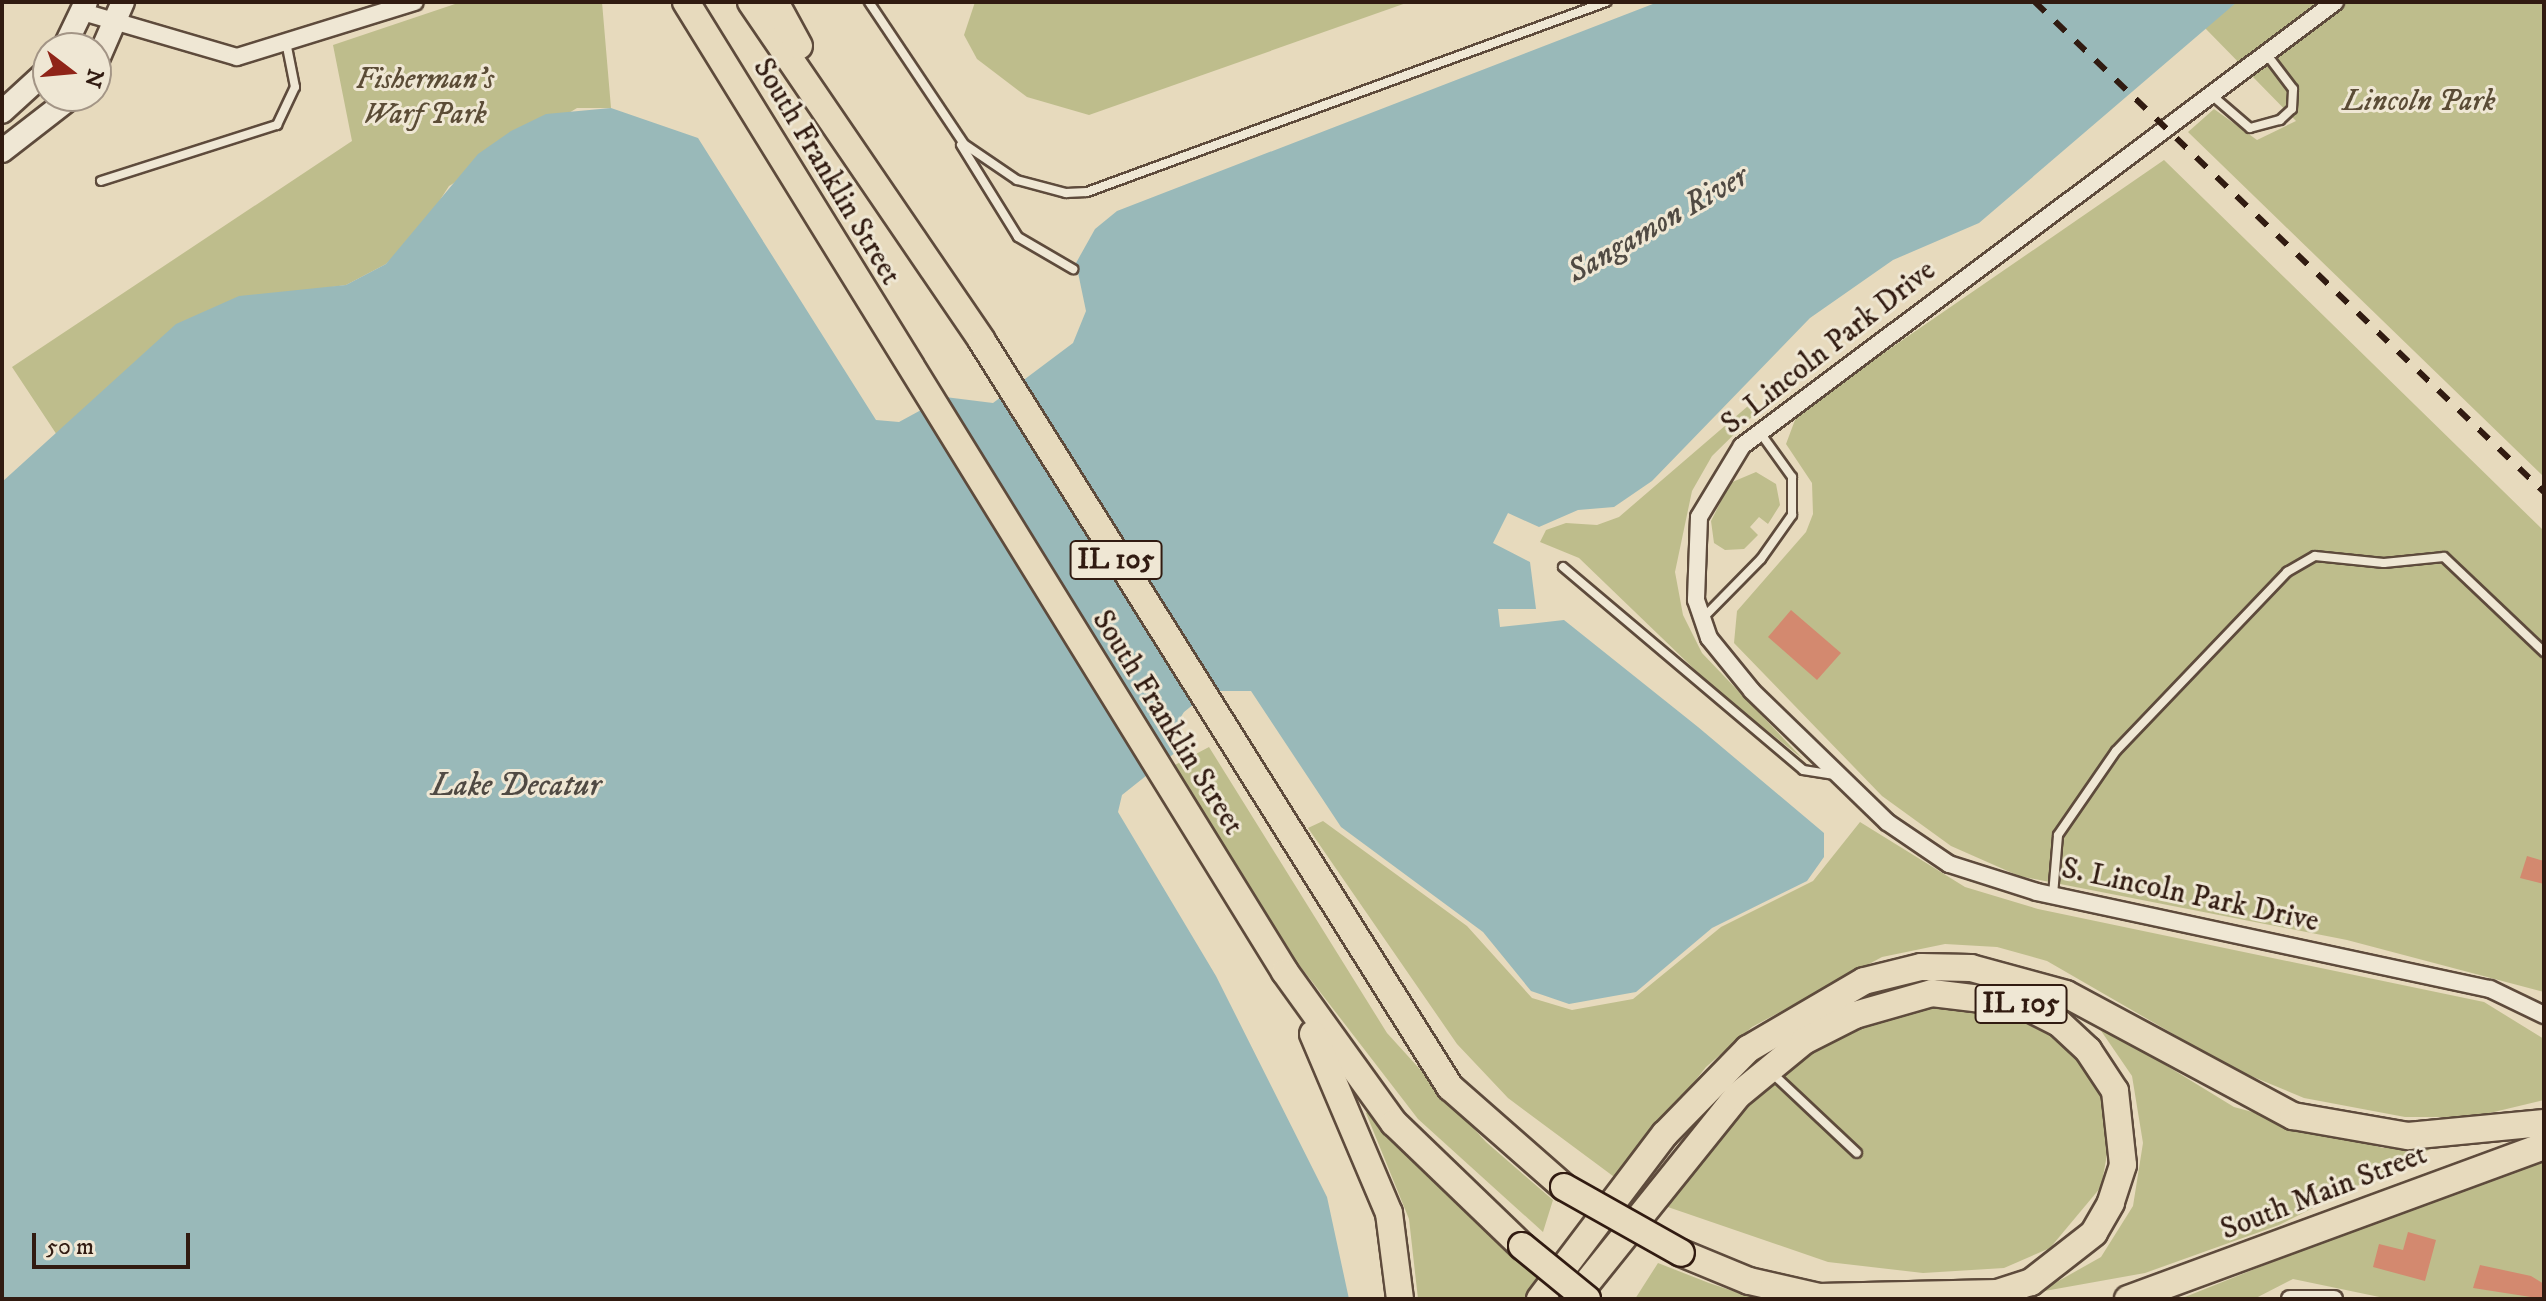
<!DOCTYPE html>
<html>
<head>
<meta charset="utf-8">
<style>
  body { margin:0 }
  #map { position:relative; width:2546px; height:1301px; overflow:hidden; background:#e7dabd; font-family:"IM FELL DW Pica",serif }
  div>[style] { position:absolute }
  .green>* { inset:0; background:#bebd8c }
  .water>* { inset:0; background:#99b9b9 }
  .building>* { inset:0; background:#d3896f }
  .roads { filter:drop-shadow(2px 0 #5e4b3c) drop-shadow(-2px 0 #5e4b3c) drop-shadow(0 2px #5e4b3c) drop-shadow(0 -2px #5e4b3c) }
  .lane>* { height:8px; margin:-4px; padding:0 4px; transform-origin:4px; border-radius:4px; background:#efe7d4 }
  .street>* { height:16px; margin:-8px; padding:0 8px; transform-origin:8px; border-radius:8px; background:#efe7d4 }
  .secondary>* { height:22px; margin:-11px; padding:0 11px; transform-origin:11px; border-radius:11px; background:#efe7d4 }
  .primary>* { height:26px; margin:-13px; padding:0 13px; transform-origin:13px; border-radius:13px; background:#e7dabd }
  .rail>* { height:6px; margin-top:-3px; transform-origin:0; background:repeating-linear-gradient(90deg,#311b11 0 14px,transparent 0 28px) }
  .bridges { filter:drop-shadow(2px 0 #311b11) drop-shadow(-2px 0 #311b11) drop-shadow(0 2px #311b11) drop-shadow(0 -2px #311b11) }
  .primary-bridge>* { height:26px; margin:-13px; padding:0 13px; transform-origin:13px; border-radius:13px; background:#e7dabd }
  span { translate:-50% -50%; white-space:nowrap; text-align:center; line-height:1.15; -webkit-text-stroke:6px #efe7d4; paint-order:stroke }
  .shield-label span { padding:2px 6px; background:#efe7d4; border:2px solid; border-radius:6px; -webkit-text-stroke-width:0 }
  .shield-label { font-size:28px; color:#311b11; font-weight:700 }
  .park-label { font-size:30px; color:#5b4c36; font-style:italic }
  .street-label { font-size:30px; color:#311b11 }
  .water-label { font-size:32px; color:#504a43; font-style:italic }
  .frame { position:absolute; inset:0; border:4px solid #311b11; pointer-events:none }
  .north { position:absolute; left:32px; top:32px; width:80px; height:80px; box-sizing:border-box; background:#efe7d4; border:2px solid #a39586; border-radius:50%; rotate:106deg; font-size:22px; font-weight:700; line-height:32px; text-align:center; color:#311b11 }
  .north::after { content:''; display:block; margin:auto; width:28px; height:36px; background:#8f2418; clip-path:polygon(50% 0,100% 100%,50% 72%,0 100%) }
  .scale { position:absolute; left:32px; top:1233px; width:158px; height:36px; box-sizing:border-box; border:4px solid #311b11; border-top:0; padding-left:10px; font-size:24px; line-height:28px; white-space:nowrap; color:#311b11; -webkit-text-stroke:6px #efe7d4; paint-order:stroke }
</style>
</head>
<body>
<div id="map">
  <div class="green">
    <i style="clip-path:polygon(461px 2px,602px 2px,611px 108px,577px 108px,449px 186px,420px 231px,386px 264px,346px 285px,296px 292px,108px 390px,57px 435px,12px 367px,352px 141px,333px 45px)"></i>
    <i style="clip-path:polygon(975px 2px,1409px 2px,1089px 115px,1027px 97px,977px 59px,964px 35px)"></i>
    <i style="clip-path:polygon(2237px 2px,2544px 2px,2544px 477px,2188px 132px,2214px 109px,2257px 140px,2296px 121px,2204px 27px)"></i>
    <i style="clip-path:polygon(2164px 160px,2544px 531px,2544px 992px,2347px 940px,2019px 876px,1951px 846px,1882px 796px,1734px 643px,1737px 611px,1806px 532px,1813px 514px,1812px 483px,1786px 444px,1798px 412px)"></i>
    <i style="clip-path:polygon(1755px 400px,1759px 410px,1712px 456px,1692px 491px,1675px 572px,1683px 615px,1702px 653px,1803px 759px,1716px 690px,1579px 558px,1540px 542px,1546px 530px,1566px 523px,1597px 525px,1619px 517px)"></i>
    <i style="clip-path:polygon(1756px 472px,1776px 484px,1780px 505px,1768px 524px,1759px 517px,1750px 527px,1758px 535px,1744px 549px,1725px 550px,1714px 543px,1711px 521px,1730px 483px)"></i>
    <i style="clip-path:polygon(1209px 747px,1387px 1033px,1486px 1142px,1553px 1200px,1543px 1232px,1418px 1119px,1280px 940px,1175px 765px)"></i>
    <i style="clip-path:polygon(1323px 821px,1467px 926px,1532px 998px,1572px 1010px,1633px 999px,1721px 927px,1813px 881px,1860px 822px,1965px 887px,2038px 909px,2484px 1002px,2544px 1039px,2544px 1100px,2473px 1117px,2405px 1117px,2304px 1098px,2234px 1069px,2047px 961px,1997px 947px,1945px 944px,1882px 957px,1752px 1027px,1706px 1067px,1617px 1179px,1508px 1098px,1457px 1044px,1308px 828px)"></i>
    <i style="clip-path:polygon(1952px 999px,2022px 1012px,2071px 1046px,2105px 1097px,2109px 1144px,2101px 1187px,2050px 1248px,2004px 1268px,1923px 1273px,1828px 1262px,1662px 1205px,1743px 1104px,1806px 1055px,1877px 1017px)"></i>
    <i style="clip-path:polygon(2095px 1022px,2234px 1107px,2383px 1148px,2437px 1146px,2279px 1225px,2145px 1273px,2039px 1292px,2101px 1257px,2133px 1206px,2143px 1143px,2132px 1076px)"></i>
    <i style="clip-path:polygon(1372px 1108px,1541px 1279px,1526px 1299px,1418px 1299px,1409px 1219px,1366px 1113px)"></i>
    <i style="clip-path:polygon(2544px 1153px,2544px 1299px,2389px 1299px,2293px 1279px,2254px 1299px,2180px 1299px)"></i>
    <i style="clip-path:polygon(1658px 1263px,1709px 1283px,1757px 1299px,1635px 1299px)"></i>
  </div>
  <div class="water">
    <i style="clip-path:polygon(1658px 2px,2237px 2px,1979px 223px,1893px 260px,1810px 318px,1652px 481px,1614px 507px,1578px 510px,1539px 527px,1508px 513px,1493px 543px,1530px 562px,1536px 609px,1498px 609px,1500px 627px,1564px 620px,1698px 727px,1824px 833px,1824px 857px,1807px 881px,1712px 928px,1636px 992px,1569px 1004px,1531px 991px,1483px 932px,1341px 827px,1251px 691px,1210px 691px,1184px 712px,1173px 729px,1176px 752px,1122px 795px,1118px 812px,1216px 976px,1327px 1197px,1349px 1299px,2px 1299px,2px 482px,176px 324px,239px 296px,346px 285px,386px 264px,478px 154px,511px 131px,546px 114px,611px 108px,698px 138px,876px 420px,899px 422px,945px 397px,993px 403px,1073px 343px,1086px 311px,1076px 263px,1095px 229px,1117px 211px)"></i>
  </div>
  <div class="building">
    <i style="clip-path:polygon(1791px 610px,1841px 653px,1817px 680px,1768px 637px)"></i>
    <i style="clip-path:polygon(2527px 856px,2544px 861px,2544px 884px,2520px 878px)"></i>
    <i style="clip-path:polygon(2408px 1232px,2436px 1240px,2425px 1281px,2373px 1267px,2379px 1244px,2403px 1250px)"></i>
    <i style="clip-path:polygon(2480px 1265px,2531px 1276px,2544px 1284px,2544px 1299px,2473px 1288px)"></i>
  </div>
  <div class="roads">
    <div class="lane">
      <i style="left:869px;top:2px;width:171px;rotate:56.2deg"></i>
      <i style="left:964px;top:144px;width:64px;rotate:34.2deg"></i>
      <i style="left:1017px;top:180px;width:51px;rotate:14.9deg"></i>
      <i style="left:1066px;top:193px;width:21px;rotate:-3deg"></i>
      <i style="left:1087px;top:192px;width:553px;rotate:-20.11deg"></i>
      <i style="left:2215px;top:98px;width:46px;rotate:40.6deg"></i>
      <i style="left:2250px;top:128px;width:31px;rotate:-15deg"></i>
      <i style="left:2280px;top:120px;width:16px;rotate:-43deg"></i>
      <i style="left:2292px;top:109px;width:20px;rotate:-87deg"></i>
      <i style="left:2293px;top:89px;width:41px;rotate:-127.1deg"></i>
      <i style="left:961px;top:145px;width:108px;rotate:58.2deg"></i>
      <i style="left:1018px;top:237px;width:64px;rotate:30.2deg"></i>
      <i style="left:101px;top:181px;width:185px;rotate:-17.7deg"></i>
      <i style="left:277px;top:125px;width:42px;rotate:-64.7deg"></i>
      <i style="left:295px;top:87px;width:41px;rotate:-101.3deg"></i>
      <i style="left:1563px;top:567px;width:314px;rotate:40.2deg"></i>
      <i style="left:1803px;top:770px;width:32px;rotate:9deg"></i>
      <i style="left:1702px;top:619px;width:84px;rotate:-45.5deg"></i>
      <i style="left:1761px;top:559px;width:54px;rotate:-54.8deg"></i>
      <i style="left:1792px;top:515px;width:38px;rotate:-90deg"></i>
      <i style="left:1792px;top:477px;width:57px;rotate:-125.7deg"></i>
      <i style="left:2053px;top:895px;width:60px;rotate:-85.2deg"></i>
      <i style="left:2058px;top:835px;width:102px;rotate:-55.4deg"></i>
      <i style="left:2116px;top:751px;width:248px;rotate:-46.3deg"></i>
      <i style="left:2287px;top:572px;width:32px;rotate:-30deg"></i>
      <i style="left:2315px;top:556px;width:69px;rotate:5.8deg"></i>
      <i style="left:2384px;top:563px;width:60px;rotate:-5.7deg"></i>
      <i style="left:2444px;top:557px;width:138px;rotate:43.5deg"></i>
      <i style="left:1773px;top:1074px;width:115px;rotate:43.2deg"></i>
    </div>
    <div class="street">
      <i style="left:2335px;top:2px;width:741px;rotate:143.18deg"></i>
      <i style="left:1742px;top:446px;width:83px;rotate:121.2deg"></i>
      <i style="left:1699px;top:517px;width:83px;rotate:92.1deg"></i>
      <i style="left:1696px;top:600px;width:40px;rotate:71.1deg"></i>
      <i style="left:1709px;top:638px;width:68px;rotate:50.9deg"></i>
      <i style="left:1752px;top:691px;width:188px;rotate:44.1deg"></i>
      <i style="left:1887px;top:822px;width:75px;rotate:34.1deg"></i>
      <i style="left:1949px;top:864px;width:92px;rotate:17.7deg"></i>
      <i style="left:2037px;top:892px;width:463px;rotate:12.1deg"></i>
      <i style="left:2490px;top:989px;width:60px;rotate:25.7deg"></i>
      <i style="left:83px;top:12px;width:160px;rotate:16.3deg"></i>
      <i style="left:237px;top:57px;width:186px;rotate:-17.2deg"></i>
      <i style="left:2290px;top:1299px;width:44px"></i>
    </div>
    <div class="secondary">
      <i style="left:64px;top:48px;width:51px;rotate:-64.4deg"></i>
      <i style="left:96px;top:64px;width:68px;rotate:-66.5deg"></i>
      <i style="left:2px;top:112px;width:62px;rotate:-42.4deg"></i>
      <i style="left:2px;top:151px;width:90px;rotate:-37.8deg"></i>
    </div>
    <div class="primary">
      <i style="left:686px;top:2px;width:1140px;rotate:58.3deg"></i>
      <i style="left:1285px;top:972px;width:186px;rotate:54.2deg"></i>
      <i style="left:1394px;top:1123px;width:178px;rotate:43.9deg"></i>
      <i style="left:751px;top:2px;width:410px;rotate:55.7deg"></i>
      <i style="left:982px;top:341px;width:881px;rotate:57.9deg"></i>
      <i style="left:1450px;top:1087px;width:152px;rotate:41.3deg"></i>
      <i style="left:775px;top:2px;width:50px;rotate:61.4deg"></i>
      <i style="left:1313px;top:1034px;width:194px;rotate:67deg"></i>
      <i style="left:1389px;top:1213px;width:87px;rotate:82.7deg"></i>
      <i style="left:1540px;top:1299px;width:207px;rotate:-52.9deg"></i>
      <i style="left:1665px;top:1134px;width:119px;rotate:-45.7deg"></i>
      <i style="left:1748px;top:1049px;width:134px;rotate:-30.4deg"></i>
      <i style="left:1864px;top:981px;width:59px;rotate:-13.8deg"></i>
      <i style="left:1921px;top:967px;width:50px;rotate:1.1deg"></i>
      <i style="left:1971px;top:968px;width:98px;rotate:15.3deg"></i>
      <i style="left:2066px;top:994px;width:258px;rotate:28.3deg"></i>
      <i style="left:2293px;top:1116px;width:117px;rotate:9.9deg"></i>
      <i style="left:2408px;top:1136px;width:137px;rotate:-5.5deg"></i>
      <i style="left:1574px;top:1299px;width:260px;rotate:-51.2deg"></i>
      <i style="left:1737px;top:1096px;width:87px;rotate:-39.4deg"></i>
      <i style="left:1804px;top:1041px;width:57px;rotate:-27deg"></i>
      <i style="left:1855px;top:1015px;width:80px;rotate:-15.9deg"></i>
      <i style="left:1932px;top:993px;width:90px;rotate:7deg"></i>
      <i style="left:2021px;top:1004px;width:42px;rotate:26.6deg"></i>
      <i style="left:2059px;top:1023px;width:40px;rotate:43deg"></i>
      <i style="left:2088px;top:1050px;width:49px;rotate:56.6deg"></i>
      <i style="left:2115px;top:1091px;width:74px;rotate:83.8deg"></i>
      <i style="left:2123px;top:1165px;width:40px;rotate:108deg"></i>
      <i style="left:2111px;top:1203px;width:34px;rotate:120deg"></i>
      <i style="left:2094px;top:1233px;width:80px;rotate:142.1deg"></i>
      <i style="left:2031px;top:1282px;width:35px;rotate:162deg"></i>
      <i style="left:1998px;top:1293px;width:179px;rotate:178.7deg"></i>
      <i style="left:1819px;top:1297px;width:72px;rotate:-167.1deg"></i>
      <i style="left:1749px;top:1281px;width:74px;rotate:-157.6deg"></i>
      <i style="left:2128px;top:1299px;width:443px;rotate:-20.2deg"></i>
    </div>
  </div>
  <div class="rail">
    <i style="left:2035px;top:2px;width:707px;rotate:43.91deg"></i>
  </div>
  <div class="bridges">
    <div class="primary-bridge">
      <i style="left:1564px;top:1187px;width:134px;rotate:29.4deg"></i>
      <i style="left:1522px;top:1246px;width:84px;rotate:39.2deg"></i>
    </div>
  </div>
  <div class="shield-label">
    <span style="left:1116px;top:560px">IL 105</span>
    <span style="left:2021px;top:1004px">IL 105</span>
  </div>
  <div class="park-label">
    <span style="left:425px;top:97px">Fisherman's<br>Warf Park</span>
    <span style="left:2419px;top:102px">Lincoln Park</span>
  </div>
  <div class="street-label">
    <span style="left:826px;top:172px;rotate:59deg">South Franklin Street</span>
    <span style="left:1829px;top:348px;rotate:-38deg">S. Lincoln Park Drive</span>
    <span style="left:1167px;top:723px;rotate:58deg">South Franklin Street</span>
    <span style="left:2190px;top:896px;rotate:12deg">S. Lincoln Park Drive</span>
    <span style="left:2324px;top:1193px;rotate:-21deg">South Main Street</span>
  </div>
  <div class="water-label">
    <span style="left:1658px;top:225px;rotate:-30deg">Sangamon River</span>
    <span style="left:516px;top:786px">Lake Decatur</span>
  </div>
  <div class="frame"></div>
  <div class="north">N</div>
  <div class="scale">50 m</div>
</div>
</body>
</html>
